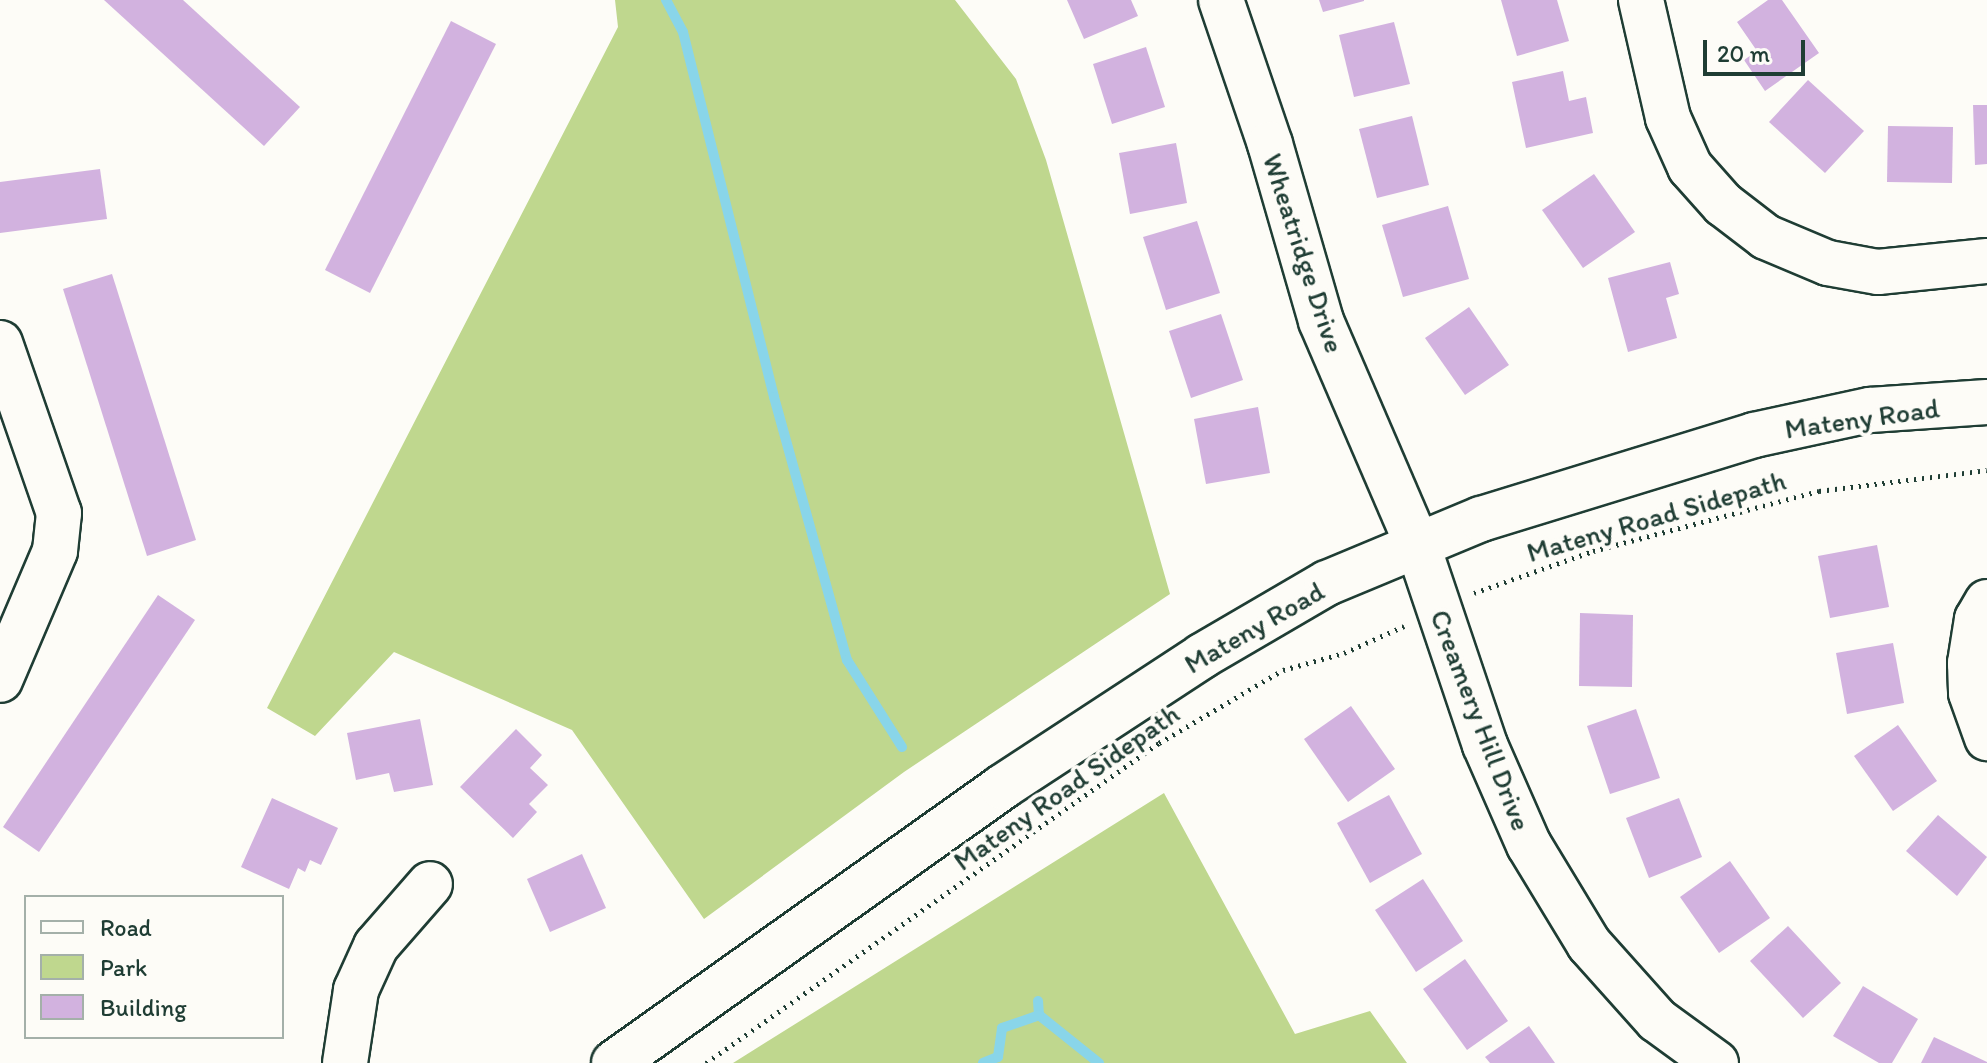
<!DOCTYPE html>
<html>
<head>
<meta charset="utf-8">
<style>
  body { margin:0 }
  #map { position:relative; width:1987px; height:1063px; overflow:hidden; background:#fdfcf7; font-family:Itim,sans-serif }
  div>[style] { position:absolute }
  .green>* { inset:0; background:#bfd78e }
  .stream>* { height:10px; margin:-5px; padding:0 5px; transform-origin:5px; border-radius:5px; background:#89d5e9 }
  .building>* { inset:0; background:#d2b2df }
  .path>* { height:5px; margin-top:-2.5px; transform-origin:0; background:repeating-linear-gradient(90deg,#1f3d34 0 2px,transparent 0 8px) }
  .roads { filter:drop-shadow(2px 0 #1f3d34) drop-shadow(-2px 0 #1f3d34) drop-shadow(0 2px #1f3d34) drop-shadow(0 -2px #1f3d34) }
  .minor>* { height:44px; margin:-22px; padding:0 22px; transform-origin:22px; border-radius:22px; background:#fdfcf7 }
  span { translate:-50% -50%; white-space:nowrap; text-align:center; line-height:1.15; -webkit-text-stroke:8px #fdfcf7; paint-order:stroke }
  .street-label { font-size:28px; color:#1f3d34 }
  .legend { position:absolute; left:24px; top:895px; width:260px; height:144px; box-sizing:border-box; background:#fdfcf7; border:2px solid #a4b0a9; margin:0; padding:10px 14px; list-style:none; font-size:24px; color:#1f3d34 }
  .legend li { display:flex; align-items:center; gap:16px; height:40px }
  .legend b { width:40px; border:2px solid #a4b0a9 }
  .scale { position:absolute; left:1703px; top:40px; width:102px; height:36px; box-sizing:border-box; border:4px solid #1f3d34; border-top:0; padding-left:10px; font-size:24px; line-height:28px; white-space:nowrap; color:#1f3d34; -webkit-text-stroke:6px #fdfcf7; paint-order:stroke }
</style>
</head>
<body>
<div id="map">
  <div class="green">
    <i style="clip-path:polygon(615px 0,955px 0,1016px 79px,1046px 160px,1170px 594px,904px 772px,704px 919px,572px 730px,394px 652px,315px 736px,267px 708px,618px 27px)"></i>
    <i style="clip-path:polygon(1164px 793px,1295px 1034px,1370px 1011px,1407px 1063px,733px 1063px)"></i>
  </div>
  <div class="stream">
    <i style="left:666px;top:0;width:36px;rotate:62deg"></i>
    <i style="left:683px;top:32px;width:376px;rotate:76deg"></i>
    <i style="left:774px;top:397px;width:273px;rotate:74.5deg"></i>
    <i style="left:847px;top:660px;width:103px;rotate:57.7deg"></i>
    <i style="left:1038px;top:1001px;width:14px;rotate:86deg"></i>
    <i style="left:1039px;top:1015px;width:77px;rotate:38.7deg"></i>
    <i style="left:983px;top:1063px;width:16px;rotate:-22deg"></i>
    <i style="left:998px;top:1057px;width:29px;rotate:-82deg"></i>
    <i style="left:1002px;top:1028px;width:39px;rotate:-19deg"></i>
  </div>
  <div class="building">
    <i style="clip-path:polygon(104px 0,183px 0,300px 107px,264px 146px)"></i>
    <i style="clip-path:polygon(1067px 0,1131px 0,1138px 16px,1084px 39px)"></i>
    <i style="clip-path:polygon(1319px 0,1364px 0,1364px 1px,1323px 12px)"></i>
    <i style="clip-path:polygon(1501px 0,1557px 0,1569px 41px,1517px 56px)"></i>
    <i style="clip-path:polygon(1768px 0,1782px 0,1819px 53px,1765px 91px,1744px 60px,1757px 51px,1737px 22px)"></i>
    <i style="clip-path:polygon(451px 21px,496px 44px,370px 293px,325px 270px)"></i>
    <i style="clip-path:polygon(1394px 22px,1410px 84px,1354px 97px,1339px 35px)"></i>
    <i style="clip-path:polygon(1146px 47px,1165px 107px,1112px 124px,1093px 64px)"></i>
    <i style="clip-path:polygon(1563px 71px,1569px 101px,1586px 97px,1593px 133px,1526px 148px,1512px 82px)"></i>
    <i style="clip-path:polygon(1808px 80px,1864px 131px,1825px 173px,1769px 122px)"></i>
    <i style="clip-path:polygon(1973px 105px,1987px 105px,1987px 164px,1975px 165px)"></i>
    <i style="clip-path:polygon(1412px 116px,1429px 185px,1377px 198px,1359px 129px)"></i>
    <i style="clip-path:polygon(1888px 126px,1953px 127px,1952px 183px,1887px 182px)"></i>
    <i style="clip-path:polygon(1176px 143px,1187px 203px,1130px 214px,1119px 153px)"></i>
    <i style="clip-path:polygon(100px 169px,107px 219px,0 233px,0 182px)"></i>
    <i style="clip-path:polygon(1594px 174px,1635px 232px,1583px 268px,1542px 210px)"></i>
    <i style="clip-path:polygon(1448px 206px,1469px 279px,1403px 297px,1382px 225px)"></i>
    <i style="clip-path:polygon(1197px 221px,1220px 293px,1166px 310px,1143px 237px)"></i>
    <i style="clip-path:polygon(1670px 262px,1679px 294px,1666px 298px,1677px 338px,1628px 352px,1608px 278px)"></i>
    <i style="clip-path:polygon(112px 274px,196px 540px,147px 556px,63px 289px)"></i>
    <i style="clip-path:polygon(1469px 307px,1509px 365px,1465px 395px,1425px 338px)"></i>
    <i style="clip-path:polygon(1221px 314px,1243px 380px,1191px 398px,1169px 331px)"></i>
    <i style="clip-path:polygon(1258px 407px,1270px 473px,1206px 484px,1194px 419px)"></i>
    <i style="clip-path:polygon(1877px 545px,1889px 607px,1830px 618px,1818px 556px)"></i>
    <i style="clip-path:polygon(158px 595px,195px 620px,39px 852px,3px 827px)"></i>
    <i style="clip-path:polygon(1580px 613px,1633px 615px,1632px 687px,1579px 686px)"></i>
    <i style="clip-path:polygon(1893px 643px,1904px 703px,1847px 714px,1836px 653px)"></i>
    <i style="clip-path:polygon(1351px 706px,1395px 769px,1348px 802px,1304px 739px)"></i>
    <i style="clip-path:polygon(1636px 709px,1660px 778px,1610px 794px,1587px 726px)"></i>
    <i style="clip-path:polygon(420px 719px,433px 785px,394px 792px,389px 773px,356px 780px,347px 733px)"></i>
    <i style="clip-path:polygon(1898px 725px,1937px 781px,1893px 811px,1854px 756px)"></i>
    <i style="clip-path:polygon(516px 729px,542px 755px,530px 768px,548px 785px,529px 804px,537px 812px,513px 838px,460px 787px)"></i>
    <i style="clip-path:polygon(1389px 795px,1422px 854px,1370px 883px,1337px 823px)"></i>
    <i style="clip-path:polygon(272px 798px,338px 828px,321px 865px,310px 860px,305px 872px,298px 868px,289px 889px,241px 867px)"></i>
    <i style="clip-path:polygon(1679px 798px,1702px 857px,1649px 878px,1626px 818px)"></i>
    <i style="clip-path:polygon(1938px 815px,1987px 857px,1957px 896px,1906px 851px)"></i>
    <i style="clip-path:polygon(582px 854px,606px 908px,550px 932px,527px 879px)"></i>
    <i style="clip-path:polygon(1730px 861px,1770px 918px,1719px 953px,1680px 897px)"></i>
    <i style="clip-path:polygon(1423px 879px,1463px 941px,1416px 972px,1375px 910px)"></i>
    <i style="clip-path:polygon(1788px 926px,1841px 983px,1803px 1018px,1750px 961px)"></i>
    <i style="clip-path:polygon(1465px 959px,1508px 1021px,1467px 1050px,1423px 989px)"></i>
    <i style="clip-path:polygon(1863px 986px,1918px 1019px,1892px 1063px,1879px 1063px,1833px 1036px)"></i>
    <i style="clip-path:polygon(1529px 1026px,1555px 1063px,1490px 1063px,1485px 1057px)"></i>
    <i style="clip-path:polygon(1934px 1037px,1987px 1062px,1987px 1063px,1921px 1063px)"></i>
  </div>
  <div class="path">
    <i style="left:1474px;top:593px;width:126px;rotate:-19.4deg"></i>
    <i style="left:1593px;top:551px;width:234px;rotate:-14.9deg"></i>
    <i style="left:1819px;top:491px;width:169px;rotate:-7.1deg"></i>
    <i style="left:706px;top:1063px;width:555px;rotate:-35.24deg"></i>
    <i style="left:1159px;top:743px;width:144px;rotate:-30.5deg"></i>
    <i style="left:1283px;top:670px;width:63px;rotate:-15.6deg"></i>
    <i style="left:1344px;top:653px;width:66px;rotate:-24.2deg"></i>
  </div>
  <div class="roads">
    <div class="minor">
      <i style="left:1221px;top:0;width:152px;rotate:71.2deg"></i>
      <i style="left:1270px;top:144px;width:184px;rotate:73.9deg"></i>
      <i style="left:1321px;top:321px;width:245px;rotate:66.7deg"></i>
      <i style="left:1418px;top:546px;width:210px;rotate:71.4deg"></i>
      <i style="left:1485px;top:745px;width:109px;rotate:66.3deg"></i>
      <i style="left:1529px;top:845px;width:116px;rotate:58.8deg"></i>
      <i style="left:1589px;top:944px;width:102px;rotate:48.2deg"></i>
      <i style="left:1657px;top:1020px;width:73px;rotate:36.1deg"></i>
      <i style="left:1641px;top:0;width:121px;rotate:77.1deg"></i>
      <i style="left:1668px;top:118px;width:54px;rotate:65.8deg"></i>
      <i style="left:1690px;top:167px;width:50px;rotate:48.3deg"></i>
      <i style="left:1723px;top:204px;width:54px;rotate:37.5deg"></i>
      <i style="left:1766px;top:237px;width:67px;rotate:22.8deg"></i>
      <i style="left:1828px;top:263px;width:51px;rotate:10.2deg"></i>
      <i style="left:1878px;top:272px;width:110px;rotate:-5.8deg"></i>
      <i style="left:0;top:343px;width:180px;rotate:70.9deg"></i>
      <i style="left:59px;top:513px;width:38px;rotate:96deg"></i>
      <i style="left:55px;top:551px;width:140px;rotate:113.1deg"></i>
      <i style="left:1987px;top:602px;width:20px;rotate:120deg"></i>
      <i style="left:1977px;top:619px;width:45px;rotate:99deg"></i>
      <i style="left:1970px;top:663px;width:30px;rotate:88deg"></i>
      <i style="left:1971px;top:693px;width:48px;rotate:70.4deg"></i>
      <i style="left:345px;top:1063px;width:74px;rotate:-81.4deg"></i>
      <i style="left:356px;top:990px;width:48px;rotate:-65.6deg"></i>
      <i style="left:376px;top:946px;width:82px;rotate:-48.9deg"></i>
      <i style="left:614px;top:1063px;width:476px;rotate:-35.4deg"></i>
      <i style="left:1002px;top:787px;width:239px;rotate:-33.2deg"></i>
      <i style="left:1202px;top:656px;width:145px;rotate:-30.3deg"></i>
      <i style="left:1327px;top:583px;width:167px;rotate:-22.6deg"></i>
      <i style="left:1481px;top:519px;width:286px;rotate:-17.1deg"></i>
      <i style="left:1754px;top:435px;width:119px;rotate:-12.2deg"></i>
      <i style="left:1870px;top:410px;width:117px;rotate:-3.9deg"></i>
    </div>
  </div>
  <div class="street-label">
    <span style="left:1304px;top:253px;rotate:72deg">Wheatridge Drive</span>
    <span style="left:1862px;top:418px;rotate:-8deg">Mateny Road</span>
    <span style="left:1656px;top:516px;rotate:-16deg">Mateny Road Sidepath</span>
    <span style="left:1254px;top:627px;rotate:-30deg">Mateny Road</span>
    <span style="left:1481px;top:720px;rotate:69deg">Creamery Hill Drive</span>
    <span style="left:1066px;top:787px;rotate:-35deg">Mateny Road Sidepath</span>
  </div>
  <ul class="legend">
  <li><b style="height:10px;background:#fdfcf7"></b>Road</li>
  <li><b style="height:22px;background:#bfd78e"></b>Park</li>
  <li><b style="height:22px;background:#d2b2df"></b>Building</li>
  </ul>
  <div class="scale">20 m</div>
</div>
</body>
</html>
